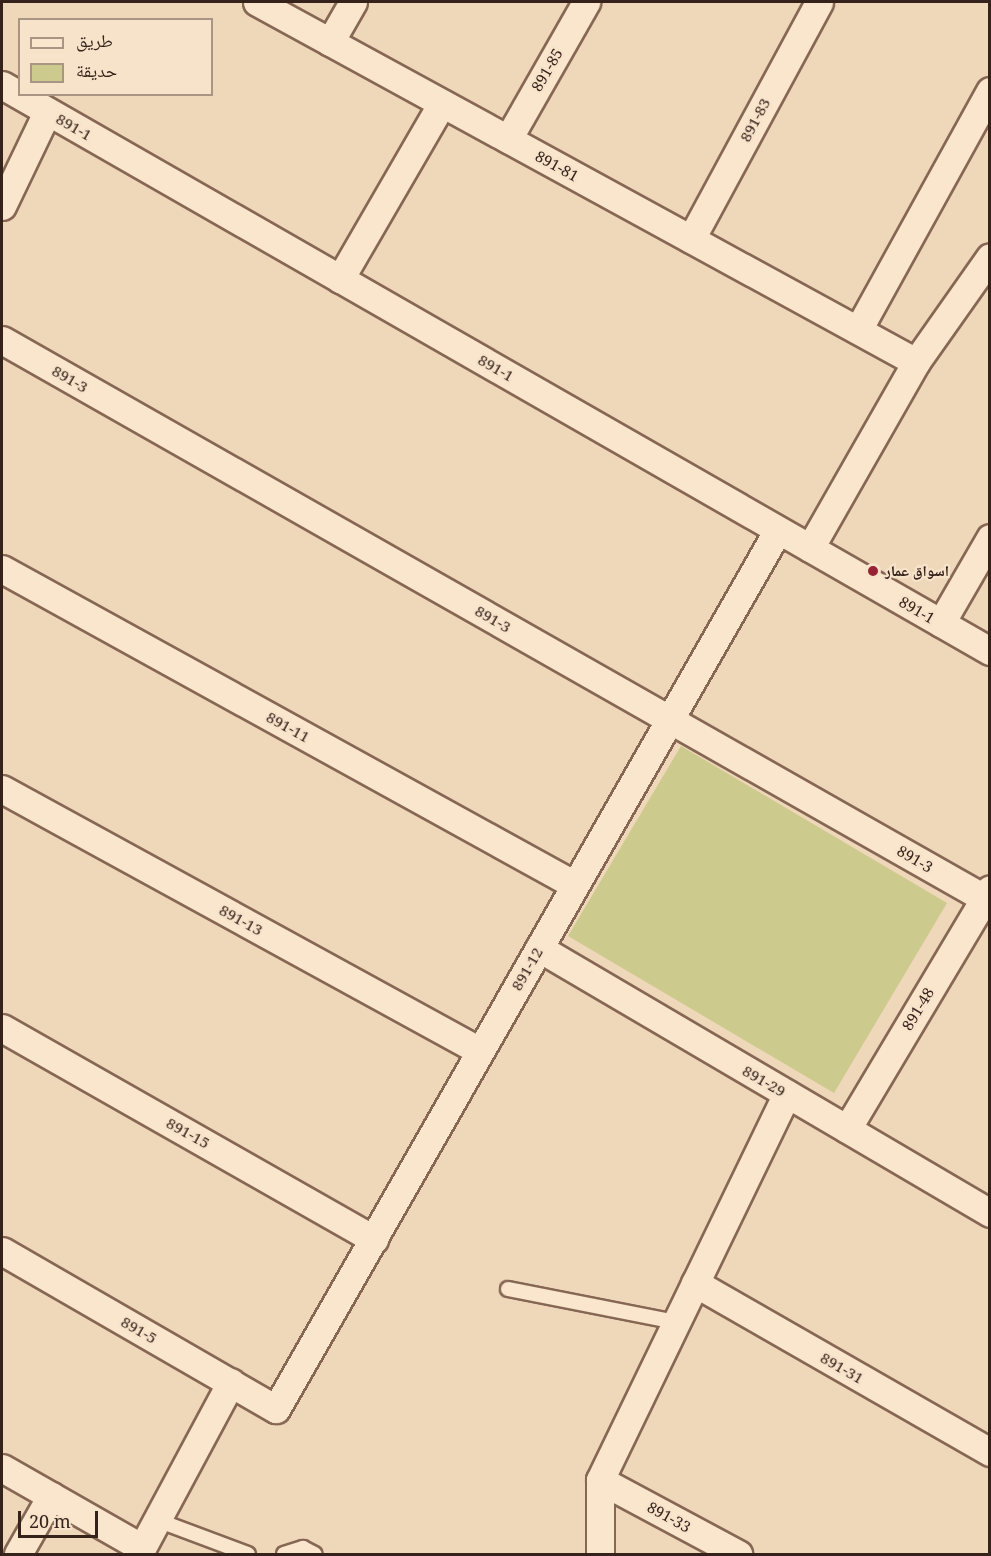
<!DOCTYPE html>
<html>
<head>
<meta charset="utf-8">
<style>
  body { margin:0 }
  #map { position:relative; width:991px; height:1556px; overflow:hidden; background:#efd7ba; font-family:"Noto Serif","Noto Naskh Arabic",serif }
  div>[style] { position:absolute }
  .green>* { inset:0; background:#cdca8e }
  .roads { filter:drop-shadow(2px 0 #866754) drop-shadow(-2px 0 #866754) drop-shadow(0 2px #866754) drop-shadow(0 -2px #866754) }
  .service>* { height:14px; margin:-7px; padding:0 7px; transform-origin:7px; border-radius:7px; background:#fae5cd }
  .minor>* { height:27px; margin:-13.5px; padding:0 13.5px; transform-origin:13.5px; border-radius:13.5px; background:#fae5cd }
  .dots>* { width:16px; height:16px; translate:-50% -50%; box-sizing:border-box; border:3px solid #f7e2ca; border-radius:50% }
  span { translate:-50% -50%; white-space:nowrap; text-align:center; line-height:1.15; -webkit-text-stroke:4.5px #f7e2ca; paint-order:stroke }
  .street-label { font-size:15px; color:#35221a }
  .poi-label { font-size:15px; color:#35221a; font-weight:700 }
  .left { translate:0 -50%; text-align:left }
  .frame { position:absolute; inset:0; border:3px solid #35221a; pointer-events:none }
  .legend { position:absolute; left:18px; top:18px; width:195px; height:78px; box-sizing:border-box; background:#f7e2ca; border:2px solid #a99584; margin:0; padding:8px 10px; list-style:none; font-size:18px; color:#35221a }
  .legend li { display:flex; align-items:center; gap:12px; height:30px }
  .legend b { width:30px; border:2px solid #a99584 }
  .scale { position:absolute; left:18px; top:1511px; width:80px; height:27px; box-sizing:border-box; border:3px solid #35221a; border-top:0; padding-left:8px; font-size:18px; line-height:21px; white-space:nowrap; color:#35221a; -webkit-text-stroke:4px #f7e2ca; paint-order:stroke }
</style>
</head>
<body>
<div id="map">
  <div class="green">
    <i style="clip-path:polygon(681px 746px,947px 903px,834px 1093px,568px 936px)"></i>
  </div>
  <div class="roads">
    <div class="service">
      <i style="left:508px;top:1289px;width:171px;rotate:11.1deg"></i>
      <i style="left:157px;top:1520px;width:97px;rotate:20.5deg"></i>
      <i style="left:284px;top:1554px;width:20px;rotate:-18deg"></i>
      <i style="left:303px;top:1548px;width:13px;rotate:27deg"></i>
    </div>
    <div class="minor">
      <i style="left:257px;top:2px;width:751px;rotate:28.65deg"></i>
      <i style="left:916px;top:362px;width:128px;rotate:-54.8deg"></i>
      <i style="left:330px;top:42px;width:46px;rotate:-60.1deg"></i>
      <i style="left:2px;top:85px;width:1139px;rotate:29.81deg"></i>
      <i style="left:508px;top:139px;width:158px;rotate:-60.3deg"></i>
      <i style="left:2px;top:206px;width:104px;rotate:-64.4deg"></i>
      <i style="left:691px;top:239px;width:269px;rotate:-61.6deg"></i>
      <i style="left:340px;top:279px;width:203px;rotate:-59.9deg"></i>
      <i style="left:858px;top:330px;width:273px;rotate:-61.1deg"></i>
      <i style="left:2px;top:340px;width:1129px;rotate:29.61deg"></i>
      <i style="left:810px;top:548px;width:214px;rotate:-60.3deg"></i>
      <i style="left:2px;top:569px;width:654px;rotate:28.88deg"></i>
      <i style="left:941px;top:623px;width:98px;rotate:-60deg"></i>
      <i style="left:2px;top:789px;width:545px;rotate:28.73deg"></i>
      <i style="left:539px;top:948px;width:523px;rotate:30.44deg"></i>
      <i style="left:2px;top:1028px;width:428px;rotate:29.6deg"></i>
      <i style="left:847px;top:1129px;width:279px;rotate:-59.2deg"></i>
      <i style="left:2px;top:1251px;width:316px;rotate:30deg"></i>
      <i style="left:276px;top:1409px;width:1012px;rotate:-60.27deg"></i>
      <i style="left:695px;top:1283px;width:340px;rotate:29.8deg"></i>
      <i style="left:2px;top:1468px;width:161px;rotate:29.7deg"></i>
      <i style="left:142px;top:1548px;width:188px;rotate:-61.8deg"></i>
      <i style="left:600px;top:1480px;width:157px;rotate:28.2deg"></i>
      <i style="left:18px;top:1554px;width:67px;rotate:-60.4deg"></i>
      <i style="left:600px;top:1554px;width:74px;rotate:-90deg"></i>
      <i style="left:600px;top:1480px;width:429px;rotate:-64.2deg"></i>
    </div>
  </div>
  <div class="dots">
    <i style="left:873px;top:571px;background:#982135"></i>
  </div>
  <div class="street-label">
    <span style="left:547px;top:70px;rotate:-60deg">891-85</span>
    <span style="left:755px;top:120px;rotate:-62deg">891-83</span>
    <span style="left:74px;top:127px;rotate:30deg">891-1</span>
    <span style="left:557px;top:166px;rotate:29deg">891-81</span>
    <span style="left:496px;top:368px;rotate:30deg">891-1</span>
    <span style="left:70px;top:379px;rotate:30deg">891-3</span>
    <span style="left:917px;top:610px;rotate:30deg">891-1</span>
    <span style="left:493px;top:619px;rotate:30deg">891-3</span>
    <span style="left:288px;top:727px;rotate:29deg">891-11</span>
    <span style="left:915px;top:859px;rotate:30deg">891-3</span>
    <span style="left:241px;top:920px;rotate:29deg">891-13</span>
    <span style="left:527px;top:969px;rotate:-60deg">891-12</span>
    <span style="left:918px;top:1009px;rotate:-59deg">891-48</span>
    <span style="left:764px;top:1081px;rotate:30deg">891-29</span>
    <span style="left:188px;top:1133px;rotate:29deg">891-15</span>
    <span style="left:139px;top:1330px;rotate:30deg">891-5</span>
    <span style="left:842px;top:1368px;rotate:30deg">891-31</span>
    <span style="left:669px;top:1517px;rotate:29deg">891-33</span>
  </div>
  <div class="poi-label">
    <span class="left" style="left:885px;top:571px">اسواق عمار</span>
  </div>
  <div class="frame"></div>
  <ul class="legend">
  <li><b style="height:8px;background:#fae5cd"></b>طريق</li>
  <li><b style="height:16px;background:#cdca8e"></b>حديقة</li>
  </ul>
  <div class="scale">20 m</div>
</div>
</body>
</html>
